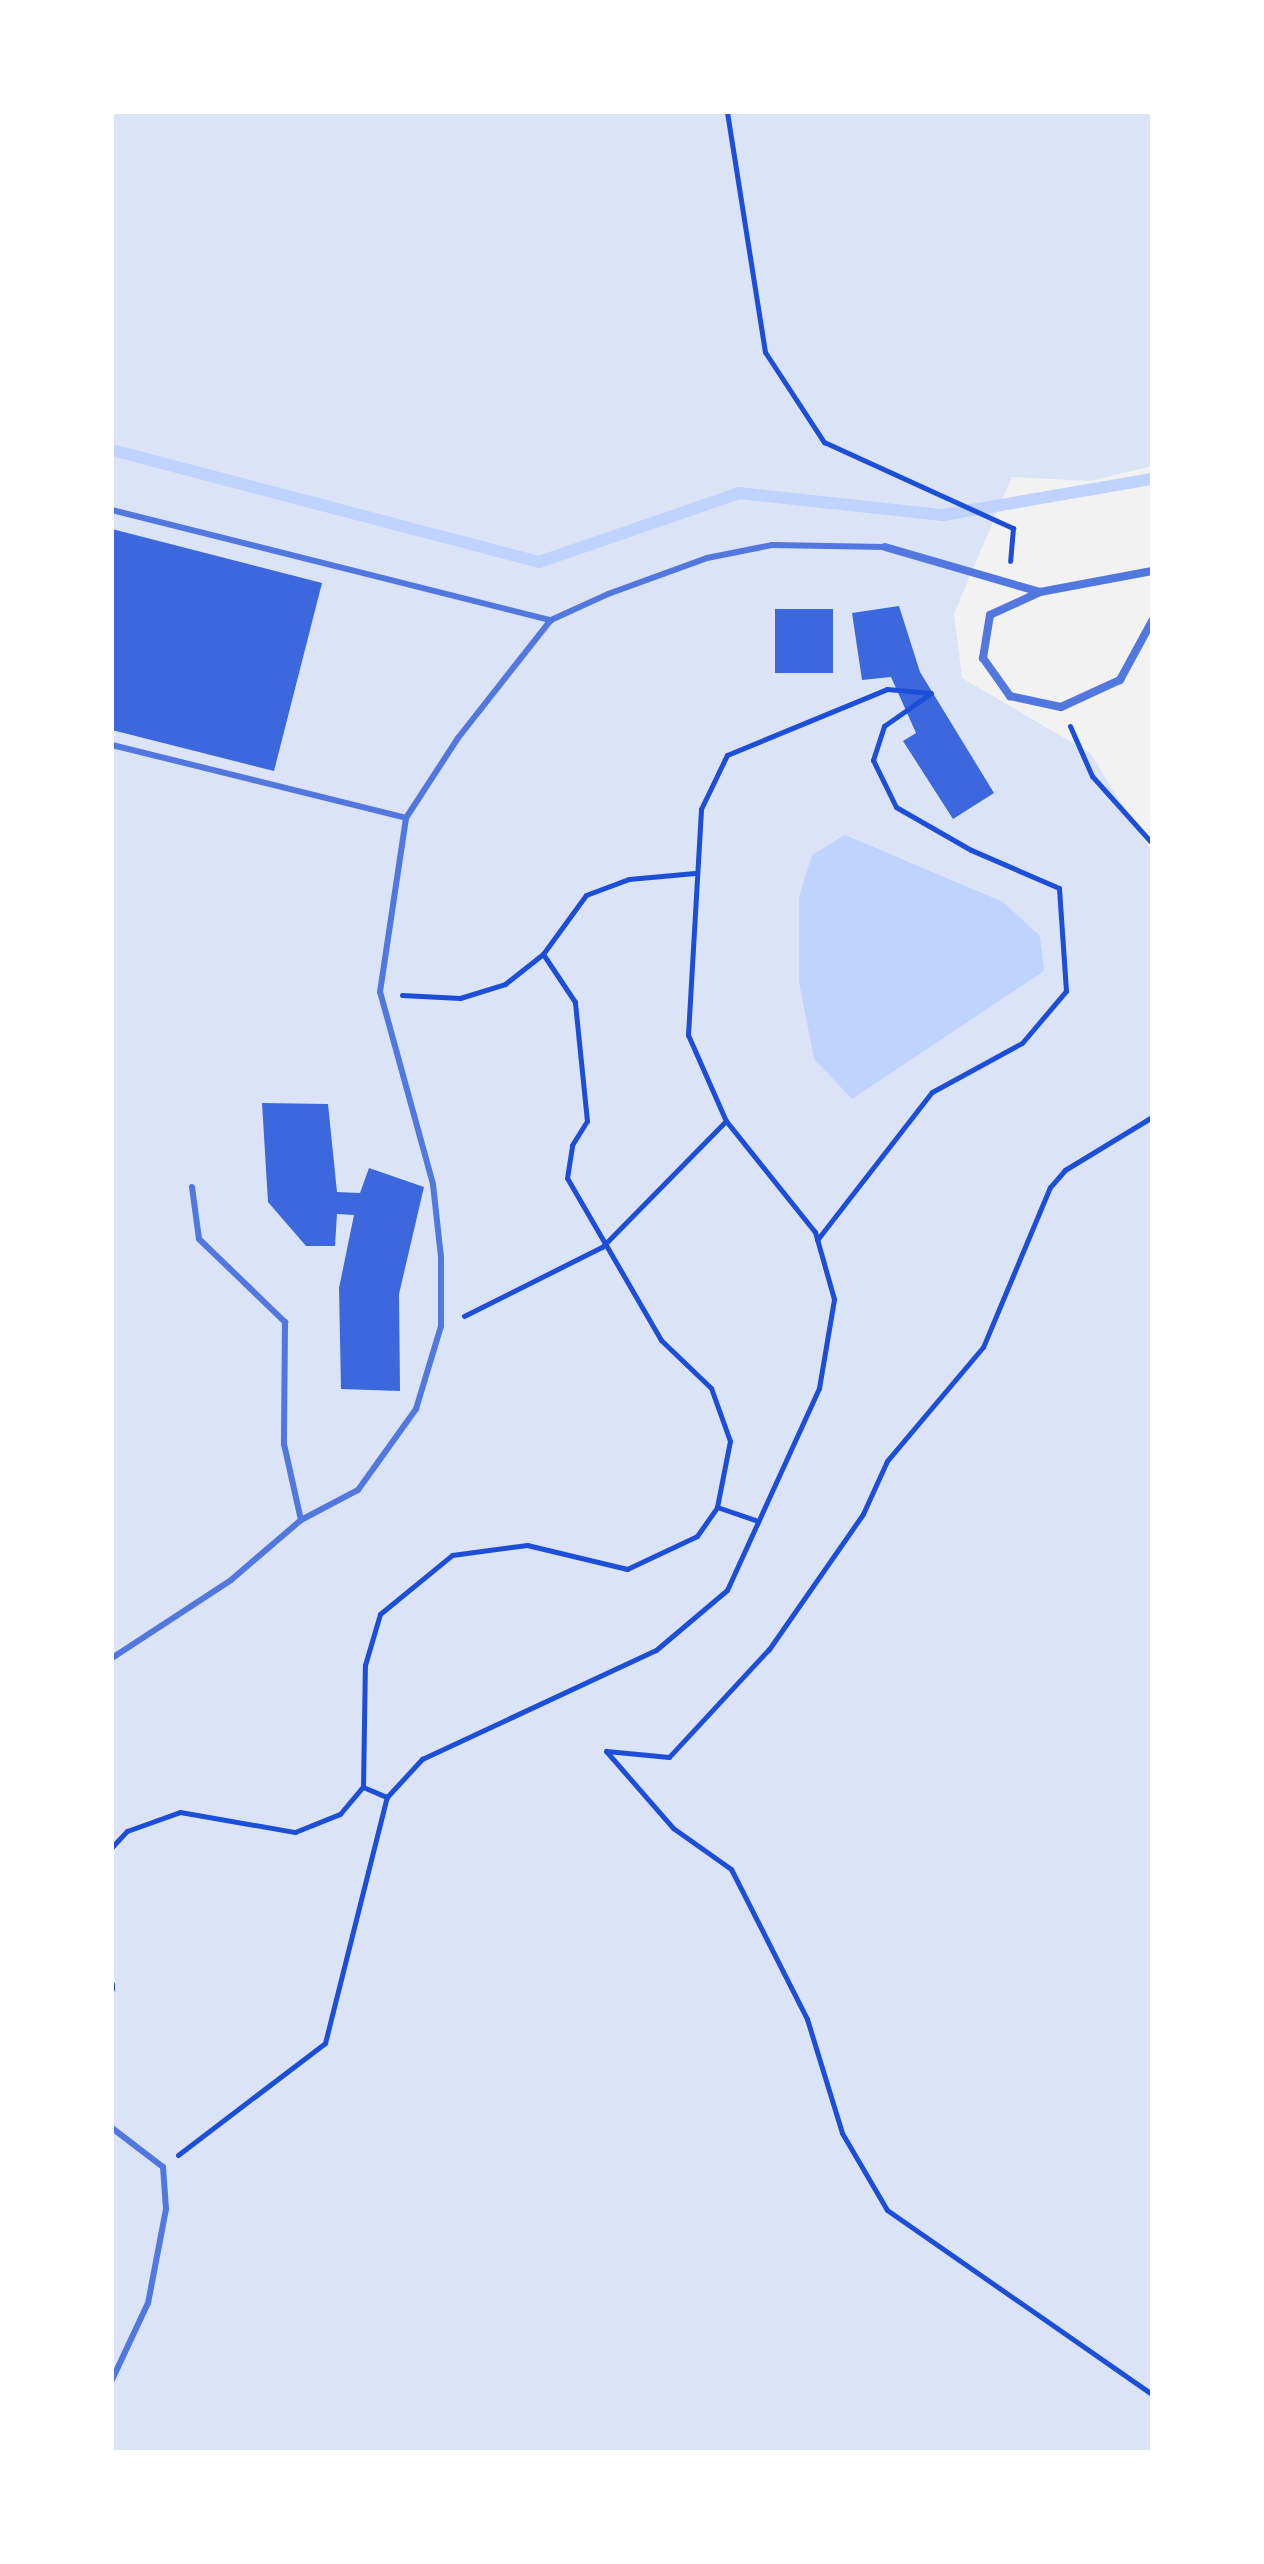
<!DOCTYPE html>
<html>
<head>
<meta charset="utf-8">
<style>
  body { margin:0 }
  #map { position:relative; width:1264px; height:2564px; overflow:hidden; background:#f2f2f2; font-family:"PT Sans",sans-serif }
  div>[style] { position:absolute }
  .green>* { inset:0; background:#dbe4f7 }
  .water>* { inset:0; background:#bfd3fe }
  .stream>* { height:12px; margin:-6px; padding:0 6px; transform-origin:6px; border-radius:6px; background:#bfd3fe }
  .building>* { inset:0; background:#3d67dc }
  .path>* { height:5px; margin:-2.5px; padding:0 2.5px; transform-origin:2.5px; border-radius:2.5px; background:#1d4ed8 }
  .service>* { height:6px; margin:-3px; padding:0 3px; transform-origin:3px; border-radius:3px; background:#5277de }
  .minor>* { height:8px; margin:-4px; padding:0 4px; transform-origin:4px; border-radius:4px; background:#5277de }
  span { translate:-50% -50%; white-space:nowrap; text-align:center; line-height:1.15; -webkit-text-stroke:7px #fff; paint-order:stroke }
  .frame { position:absolute; inset:0; border:114px solid #fff; pointer-events:none }
</style>
</head>
<body>
<div id="map">
  <div class="green">
    <i style="clip-path:polygon(112px 112px,1152px 112px,1152px 466px,1090px 481px,1012px 477px,954px 614px,962px 678px,1090px 753px,1152px 852px,1152px 2452px,112px 2452px)"></i>
  </div>
  <div class="water">
    <i style="clip-path:polygon(845px 835px,1003px 902px,1040px 936px,1044px 971px,852px 1099px,814px 1059px,799px 982px,799px 897px,812px 855px)"></i>
  </div>
  <div class="stream">
    <i style="left:112px;top:450px;width:441px;rotate:14.7deg"></i>
    <i style="left:539px;top:562px;width:212px;rotate:-19deg"></i>
    <i style="left:739px;top:493px;width:205px;rotate:6.2deg"></i>
    <i style="left:943px;top:515px;width:212px;rotate:-9.8deg"></i>
  </div>
  <div class="building">
    <i style="clip-path:polygon(112px 529px,322px 583px,274px 771px,112px 730px)"></i>
    <i style="clip-path:polygon(899px 606px,920px 672px,994px 793px,953px 819px,903px 741px,916px 733px,891px 677px,862px 680px,852px 613px)"></i>
    <i style="clip-path:polygon(775px 609px,833px 609px,833px 673px,775px 673px)"></i>
    <i style="clip-path:polygon(262px 1103px,328px 1104px,337px 1192px,360px 1193px,369px 1168px,424px 1187px,399px 1294px,400px 1391px,341px 1389px,339px 1288px,354px 1215px,337px 1214px,335px 1246px,306px 1246px,268px 1202px)"></i>
  </div>
  <div class="path">
    <i style="left:727px;top:112px;width:243px;rotate:81deg"></i>
    <i style="left:765px;top:352px;width:108px;rotate:56.8deg"></i>
    <i style="left:824px;top:442px;width:208px;rotate:24.5deg"></i>
    <i style="left:1013px;top:528px;width:33px;rotate:95deg"></i>
    <i style="left:1070px;top:726px;width:55px;rotate:66.3deg"></i>
    <i style="left:1092px;top:776px;width:90px;rotate:48.2deg"></i>
    <i style="left:402px;top:995px;width:58px;rotate:3deg"></i>
    <i style="left:460px;top:998px;width:47px;rotate:-17.3deg"></i>
    <i style="left:505px;top:984px;width:48px;rotate:-38.3deg"></i>
    <i style="left:543px;top:954px;width:73px;rotate:-53.9deg"></i>
    <i style="left:586px;top:895px;width:46px;rotate:-20.4deg"></i>
    <i style="left:629px;top:879px;width:66px;rotate:-5.2deg"></i>
    <i style="left:1152px;top:1117px;width:102px;rotate:148.7deg"></i>
    <i style="left:1065px;top:1170px;width:23px;rotate:131deg"></i>
    <i style="left:1050px;top:1187px;width:173px;rotate:112.7deg"></i>
    <i style="left:983px;top:1347px;width:149px;rotate:130.1deg"></i>
    <i style="left:887px;top:1461px;width:58px;rotate:114.4deg"></i>
    <i style="left:863px;top:1514px;width:165px;rotate:124.8deg"></i>
    <i style="left:769px;top:1649px;width:147px;rotate:132.8deg"></i>
    <i style="left:669px;top:1757px;width:63px;rotate:-174.6deg"></i>
    <i style="left:606px;top:1751px;width:102px;rotate:49deg"></i>
    <i style="left:673px;top:1828px;width:71px;rotate:35.3deg"></i>
    <i style="left:731px;top:1869px;width:168px;rotate:63.1deg"></i>
    <i style="left:807px;top:2019px;width:119px;rotate:72.9deg"></i>
    <i style="left:842px;top:2133px;width:89px;rotate:59.7deg"></i>
    <i style="left:887px;top:2210px;width:323px;rotate:34.8deg"></i>
    <i style="left:817px;top:1240px;width:187px;rotate:-52.2deg"></i>
    <i style="left:932px;top:1092px;width:102px;rotate:-28.6deg"></i>
    <i style="left:1022px;top:1043px;width:68px;rotate:-49.8deg"></i>
    <i style="left:1066px;top:991px;width:103px;rotate:-93.9deg"></i>
    <i style="left:1059px;top:888px;width:96px;rotate:-156.6deg"></i>
    <i style="left:971px;top:850px;width:86px;rotate:-150.2deg"></i>
    <i style="left:896px;top:807px;width:52px;rotate:-116.1deg"></i>
    <i style="left:873px;top:760px;width:36px;rotate:-72deg"></i>
    <i style="left:884px;top:726px;width:57px;rotate:-35.1deg"></i>
    <i style="left:464px;top:1316px;width:154px;rotate:-26.6deg"></i>
    <i style="left:602px;top:1247px;width:177px;rotate:-45.5deg"></i>
    <i style="left:717px;top:1507px;width:40px;rotate:18.9deg"></i>
    <i style="left:363px;top:1787px;width:26px;rotate:23deg"></i>
    <i style="left:112px;top:1847px;width:22px;rotate:-47deg"></i>
    <i style="left:127px;top:1831px;width:56px;rotate:-19.7deg"></i>
    <i style="left:180px;top:1812px;width:117px;rotate:9.9deg"></i>
    <i style="left:295px;top:1832px;width:48px;rotate:-21.8deg"></i>
    <i style="left:340px;top:1814px;width:35px;rotate:-50deg"></i>
    <i style="left:363px;top:1787px;width:122px;rotate:-89.1deg"></i>
    <i style="left:365px;top:1665px;width:53px;rotate:-73.6deg"></i>
    <i style="left:380px;top:1614px;width:93px;rotate:-39.3deg"></i>
    <i style="left:452px;top:1555px;width:76px;rotate:-7.6deg"></i>
    <i style="left:527px;top:1545px;width:103px;rotate:13.5deg"></i>
    <i style="left:627px;top:1569px;width:77px;rotate:-25.2deg"></i>
    <i style="left:697px;top:1536px;width:35px;rotate:-55deg"></i>
    <i style="left:717px;top:1507px;width:67px;rotate:-78.9deg"></i>
    <i style="left:730px;top:1441px;width:56px;rotate:-109.7deg"></i>
    <i style="left:711px;top:1388px;width:69px;rotate:-136.2deg"></i>
    <i style="left:661px;top:1340px;width:187px;rotate:-120.1deg"></i>
    <i style="left:567px;top:1178px;width:33px;rotate:-81deg"></i>
    <i style="left:572px;top:1145px;width:28px;rotate:-58deg"></i>
    <i style="left:587px;top:1121px;width:120px;rotate:-95.8deg"></i>
    <i style="left:575px;top:1002px;width:58px;rotate:-123.7deg"></i>
    <i style="left:112px;top:1984px;width:5px;rotate:90deg"></i>
    <i style="left:178px;top:2155px;width:185px;rotate:-37.3deg"></i>
    <i style="left:325px;top:2043px;width:254px;rotate:-75.9deg"></i>
    <i style="left:387px;top:1797px;width:52px;rotate:-47.4deg"></i>
    <i style="left:422px;top:1759px;width:258px;rotate:-25deg"></i>
    <i style="left:656px;top:1650px;width:93px;rotate:-40.2deg"></i>
    <i style="left:727px;top:1590px;width:222px;rotate:-65.5deg"></i>
    <i style="left:819px;top:1388px;width:90px;rotate:-80.4deg"></i>
    <i style="left:834px;top:1299px;width:70px;rotate:-105.8deg"></i>
    <i style="left:815px;top:1232px;width:142px;rotate:-128.7deg"></i>
    <i style="left:726px;top:1121px;width:94px;rotate:-113.8deg"></i>
    <i style="left:688px;top:1035px;width:226px;rotate:-86.7deg"></i>
    <i style="left:701px;top:809px;width:60px;rotate:-64.3deg"></i>
    <i style="left:727px;top:755px;width:173px;rotate:-22.4deg"></i>
    <i style="left:887px;top:689px;width:44px;rotate:5.2deg"></i>
  </div>
  <div class="service">
    <i style="left:112px;top:510px;width:453px;rotate:14.1deg"></i>
    <i style="left:112px;top:745px;width:303px;rotate:13.9deg"></i>
    <i style="left:192px;top:1187px;width:52px;rotate:82.3deg"></i>
    <i style="left:199px;top:1239px;width:120px;rotate:44deg"></i>
    <i style="left:285px;top:1322px;width:122px;rotate:90.5deg"></i>
    <i style="left:284px;top:1444px;width:78px;rotate:77.4deg"></i>
    <i style="left:112px;top:1658px;width:142px;rotate:-33.2deg"></i>
    <i style="left:231px;top:1580px;width:92px;rotate:-40.6deg"></i>
    <i style="left:301px;top:1520px;width:64px;rotate:-27.8deg"></i>
    <i style="left:358px;top:1490px;width:100px;rotate:-54.4deg"></i>
    <i style="left:416px;top:1409px;width:87px;rotate:-73.2deg"></i>
    <i style="left:441px;top:1326px;width:69px;rotate:-90deg"></i>
    <i style="left:441px;top:1257px;width:73px;rotate:-96.3deg"></i>
    <i style="left:433px;top:1184px;width:199px;rotate:-105.4deg"></i>
    <i style="left:380px;top:992px;width:176px;rotate:-81.5deg"></i>
    <i style="left:406px;top:818px;width:95px;rotate:-57deg"></i>
    <i style="left:458px;top:738px;width:150px;rotate:-51.8deg"></i>
    <i style="left:551px;top:620px;width:63px;rotate:-24.5deg"></i>
    <i style="left:608px;top:594px;width:105px;rotate:-20deg"></i>
    <i style="left:707px;top:558px;width:66px;rotate:-11.3deg"></i>
    <i style="left:772px;top:545px;width:113px;rotate:1deg"></i>
    <i style="left:112px;top:2128px;width:64px;rotate:37.4deg"></i>
    <i style="left:163px;top:2167px;width:42px;rotate:85.9deg"></i>
    <i style="left:166px;top:2209px;width:96px;rotate:100.8deg"></i>
    <i style="left:148px;top:2303px;width:85px;rotate:115.1deg"></i>
  </div>
  <div class="minor">
    <i style="left:885px;top:547px;width:161px;rotate:16.2deg"></i>
    <i style="left:1040px;top:592px;width:114px;rotate:-10.6deg"></i>
    <i style="left:1040px;top:592px;width:55px;rotate:155.3deg"></i>
    <i style="left:990px;top:615px;width:44px;rotate:99.2deg"></i>
    <i style="left:983px;top:658px;width:47px;rotate:54.6deg"></i>
    <i style="left:1010px;top:696px;width:52px;rotate:12.2deg"></i>
    <i style="left:1061px;top:707px;width:65px;rotate:-24.6deg"></i>
    <i style="left:1120px;top:680px;width:67px;rotate:-61.5deg"></i>
  </div>
  <div class="frame"></div>
</div>
</body>
</html>
